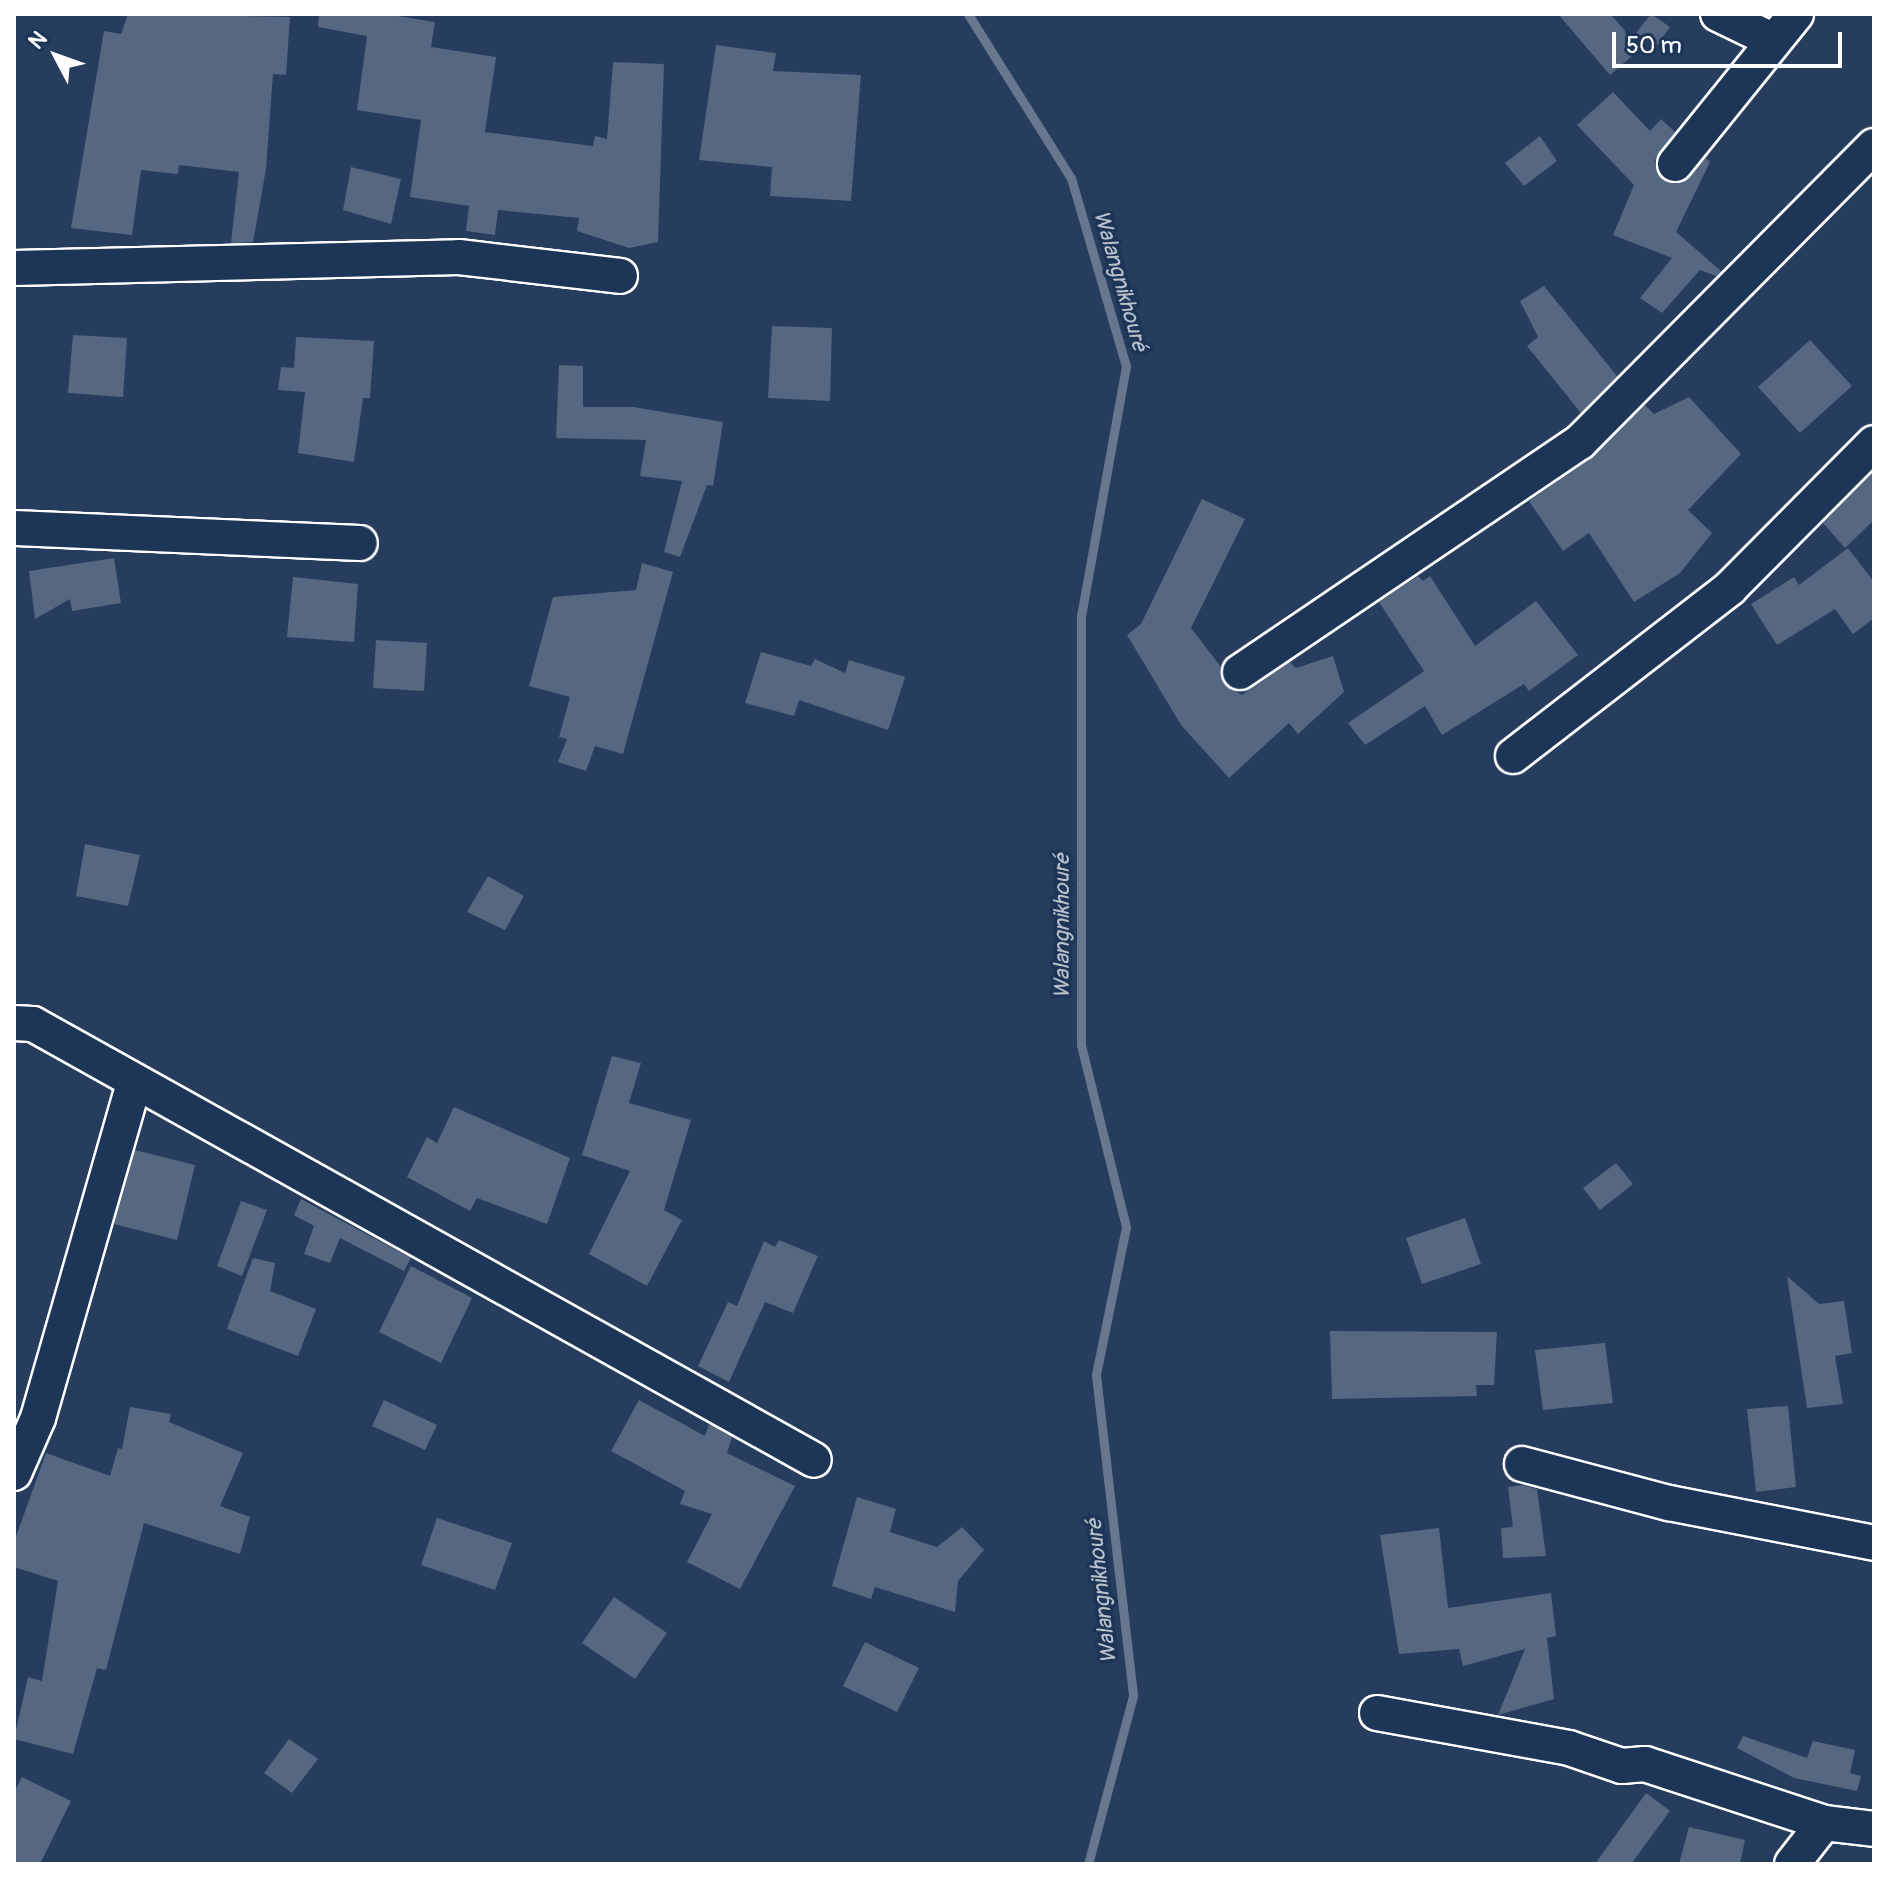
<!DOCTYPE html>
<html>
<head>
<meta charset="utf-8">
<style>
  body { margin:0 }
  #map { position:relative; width:1888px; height:1878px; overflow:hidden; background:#263d5e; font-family:Pangolin,sans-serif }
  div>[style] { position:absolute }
  .stream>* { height:9px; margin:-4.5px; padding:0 4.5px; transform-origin:4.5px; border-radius:4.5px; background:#67788e }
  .building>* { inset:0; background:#556781 }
  .roads { filter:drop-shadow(2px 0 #fff) drop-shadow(-2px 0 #fff) drop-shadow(0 2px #fff) drop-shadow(0 -2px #fff) }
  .street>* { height:34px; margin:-17px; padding:0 17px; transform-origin:17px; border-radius:17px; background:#1d3557 }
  span { translate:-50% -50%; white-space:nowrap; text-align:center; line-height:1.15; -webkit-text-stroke:7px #1d3557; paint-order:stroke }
  .water-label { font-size:22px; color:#bbc2cc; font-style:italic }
  .frame { position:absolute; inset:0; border:16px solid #fff; pointer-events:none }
  .north { position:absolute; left:16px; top:16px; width:80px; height:80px; -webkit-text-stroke:6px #1d3557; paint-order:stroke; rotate:311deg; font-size:22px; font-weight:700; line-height:32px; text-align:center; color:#fff }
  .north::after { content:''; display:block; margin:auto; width:28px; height:36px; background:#fff; clip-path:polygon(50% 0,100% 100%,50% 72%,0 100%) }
  .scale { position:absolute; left:1612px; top:32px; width:230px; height:36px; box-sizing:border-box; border:4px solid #fff; border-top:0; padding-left:10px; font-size:24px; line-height:28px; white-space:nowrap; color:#fff; -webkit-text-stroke:6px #1d3557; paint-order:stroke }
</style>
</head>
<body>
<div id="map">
  <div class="stream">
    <i style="left:968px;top:14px;width:194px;rotate:57.9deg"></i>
    <i style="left:1071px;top:178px;width:196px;rotate:73.7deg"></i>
    <i style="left:1126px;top:366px;width:254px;rotate:100.2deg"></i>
    <i style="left:1081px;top:616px;width:429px;rotate:90deg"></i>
    <i style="left:1081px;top:1045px;width:187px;rotate:76.1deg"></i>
    <i style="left:1126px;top:1227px;width:151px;rotate:101.5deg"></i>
    <i style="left:1096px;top:1375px;width:323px;rotate:83.4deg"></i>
    <i style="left:1133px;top:1696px;width:174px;rotate:105deg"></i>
  </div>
  <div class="building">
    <i style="clip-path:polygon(128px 14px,290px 17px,286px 75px,273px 74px,266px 169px,253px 242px,231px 243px,239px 172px,179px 165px,178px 174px,141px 170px,132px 235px,71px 228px,104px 31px,121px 34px)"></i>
    <i style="clip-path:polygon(319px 14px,385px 14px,435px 22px,431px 47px,496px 57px,485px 132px,593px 146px,595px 136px,607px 139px,613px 62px,664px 64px,658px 242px,629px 248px,577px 231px,579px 218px,498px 210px,495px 235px,466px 231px,469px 206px,410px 197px,421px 120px,357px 110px,367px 36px,318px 27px)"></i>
    <i style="clip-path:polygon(1558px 14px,1610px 14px,1641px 48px,1610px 75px)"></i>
    <i style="clip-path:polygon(1651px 14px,1670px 27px,1656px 47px,1636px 33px)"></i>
    <i style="clip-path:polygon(716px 45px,776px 53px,773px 71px,861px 75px,851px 201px,770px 196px,772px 167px,699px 160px)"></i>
    <i style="clip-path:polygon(1613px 92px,1650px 131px,1661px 119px,1675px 132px,1655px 160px,1663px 180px,1681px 183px,1706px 158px,1710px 162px,1676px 232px,1721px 271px,1716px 276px,1700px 270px,1662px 313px,1640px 298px,1672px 258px,1613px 235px,1634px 185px,1577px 125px)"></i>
    <i style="clip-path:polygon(1540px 136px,1557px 161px,1524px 186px,1505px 163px)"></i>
    <i style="clip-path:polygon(351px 167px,401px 179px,391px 224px,343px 210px)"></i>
    <i style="clip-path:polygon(1544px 286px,1617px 376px,1581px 413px,1527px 346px,1538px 337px,1520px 301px)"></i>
    <i style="clip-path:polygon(772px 326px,832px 328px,830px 401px,768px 398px)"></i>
    <i style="clip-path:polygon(73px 335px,127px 338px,123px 397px,68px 393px)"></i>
    <i style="clip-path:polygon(296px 337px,374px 341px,370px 398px,363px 398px,354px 462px,298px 453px,305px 392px,278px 390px,281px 367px,294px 368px)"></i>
    <i style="clip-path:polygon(1810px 340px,1852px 386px,1800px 433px,1758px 387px)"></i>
    <i style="clip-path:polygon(559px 365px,583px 366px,583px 407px,633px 407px,723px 422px,713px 486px,707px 485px,680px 557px,664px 552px,682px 481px,640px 476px,646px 440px,556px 438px)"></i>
    <i style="clip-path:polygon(1689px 397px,1741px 454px,1688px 510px,1712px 533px,1680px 573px,1634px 602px,1589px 533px,1563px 551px,1529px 501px,1591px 458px,1645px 405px,1654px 414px)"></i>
    <i style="clip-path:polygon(1874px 471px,1874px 520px,1845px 548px,1823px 523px)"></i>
    <i style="clip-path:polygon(1202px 499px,1245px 519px,1191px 628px,1221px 667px,1224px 684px,1242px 695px,1290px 662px,1296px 668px,1333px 656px,1344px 692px,1298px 734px,1289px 723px,1229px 778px,1181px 725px,1127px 635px,1141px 624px)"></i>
    <i style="clip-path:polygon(1848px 548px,1874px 582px,1874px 618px,1853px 634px,1835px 609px,1777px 645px,1751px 604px,1794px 577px,1799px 585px)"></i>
    <i style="clip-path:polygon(114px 558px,121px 603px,72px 611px,70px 599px,35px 619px,29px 571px)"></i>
    <i style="clip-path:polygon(642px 563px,673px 572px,623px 754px,595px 746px,586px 771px,558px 762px,567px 739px,559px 737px,570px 697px,529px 686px,553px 597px,636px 590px)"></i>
    <i style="clip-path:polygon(1418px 576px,1423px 581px,1430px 576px,1475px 646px,1536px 601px,1578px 655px,1529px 691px,1524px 684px,1442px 735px,1425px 706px,1365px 745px,1348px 723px,1424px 671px,1379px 602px)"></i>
    <i style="clip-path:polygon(293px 577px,358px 584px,354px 642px,287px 637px)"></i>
    <i style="clip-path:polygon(376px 640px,427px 643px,424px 691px,373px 688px)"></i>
    <i style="clip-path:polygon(761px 652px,811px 666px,815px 659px,845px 673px,849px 660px,905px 677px,888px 730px,799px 700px,794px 716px,745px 703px)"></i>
    <i style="clip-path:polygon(85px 844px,140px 855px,128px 906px,76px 896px)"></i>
    <i style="clip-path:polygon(488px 876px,524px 896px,505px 930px,467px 912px)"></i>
    <i style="clip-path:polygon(612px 1056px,641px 1063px,629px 1103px,691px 1120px,664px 1210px,682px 1220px,647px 1286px,589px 1254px,630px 1171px,582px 1155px)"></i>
    <i style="clip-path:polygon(454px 1107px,570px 1158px,547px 1224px,477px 1198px,470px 1211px,407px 1177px,427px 1137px,437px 1143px)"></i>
    <i style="clip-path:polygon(135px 1150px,195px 1165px,177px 1240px,114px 1224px)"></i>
    <i style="clip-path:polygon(1616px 1163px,1633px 1184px,1600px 1210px,1583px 1188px)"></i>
    <i style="clip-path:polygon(301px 1199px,411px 1258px,404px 1271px,340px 1238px,330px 1263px,304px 1254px,314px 1226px,294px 1215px)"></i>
    <i style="clip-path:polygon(241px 1201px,267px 1210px,242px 1276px,217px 1266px)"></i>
    <i style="clip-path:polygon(1465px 1218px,1481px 1264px,1422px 1284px,1406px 1238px)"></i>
    <i style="clip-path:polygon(779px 1240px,818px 1256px,793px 1313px,765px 1302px,729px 1382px,698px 1366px,728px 1302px,737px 1306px,764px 1241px,775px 1247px)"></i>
    <i style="clip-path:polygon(253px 1258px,275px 1263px,270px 1291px,316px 1309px,298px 1356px,227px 1329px)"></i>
    <i style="clip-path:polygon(411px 1266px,472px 1298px,441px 1363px,379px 1332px)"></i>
    <i style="clip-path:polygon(1787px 1276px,1819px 1304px,1844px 1301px,1852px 1353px,1835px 1356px,1843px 1404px,1807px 1408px)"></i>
    <i style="clip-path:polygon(1330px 1331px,1497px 1332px,1494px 1385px,1476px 1385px,1477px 1396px,1332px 1399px)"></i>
    <i style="clip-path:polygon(1605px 1343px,1613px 1403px,1543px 1410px,1535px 1350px)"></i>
    <i style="clip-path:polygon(384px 1400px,437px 1425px,425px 1450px,372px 1426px)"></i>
    <i style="clip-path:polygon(639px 1400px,705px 1436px,709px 1424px,732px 1437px,727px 1453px,795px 1486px,740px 1589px,687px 1562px,712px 1514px,680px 1504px,685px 1491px,611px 1451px)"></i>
    <i style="clip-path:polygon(1788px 1406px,1796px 1487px,1756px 1492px,1747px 1409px)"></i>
    <i style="clip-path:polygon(130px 1407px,171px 1414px,169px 1422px,243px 1453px,220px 1506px,250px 1517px,240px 1554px,144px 1523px,106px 1670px,97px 1668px,73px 1754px,14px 1739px,28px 1677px,42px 1681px,58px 1581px,14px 1567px,14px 1542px,46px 1453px,110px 1476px,118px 1448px,122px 1449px)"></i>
    <i style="clip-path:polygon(1523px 1485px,1537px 1489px,1546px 1556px,1503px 1558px,1501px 1528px,1513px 1527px,1508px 1487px)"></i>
    <i style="clip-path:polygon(857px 1497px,896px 1509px,890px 1532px,937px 1547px,962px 1527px,984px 1550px,958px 1581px,955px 1612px,875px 1587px,871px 1599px,832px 1586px)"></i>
    <i style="clip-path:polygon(437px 1518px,512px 1543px,495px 1590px,421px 1565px)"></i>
    <i style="clip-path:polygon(1439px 1528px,1448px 1608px,1551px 1593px,1556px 1636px,1547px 1638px,1554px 1699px,1498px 1715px,1525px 1649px,1463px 1666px,1459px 1649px,1399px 1654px,1380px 1535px)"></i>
    <i style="clip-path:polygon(614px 1597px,667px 1633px,635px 1679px,582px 1643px)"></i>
    <i style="clip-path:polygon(865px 1642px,919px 1668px,897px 1712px,843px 1686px)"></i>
    <i style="clip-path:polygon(1743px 1736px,1807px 1758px,1813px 1741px,1855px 1750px,1850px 1773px,1861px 1776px,1857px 1791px,1794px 1778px,1737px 1748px)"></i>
    <i style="clip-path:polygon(289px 1739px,318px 1759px,292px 1793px,264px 1773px)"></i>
    <i style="clip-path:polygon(22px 1777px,71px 1801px,40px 1864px,14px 1864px,14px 1793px)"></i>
    <i style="clip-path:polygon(1646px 1793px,1670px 1811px,1631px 1864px,1595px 1864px)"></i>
    <i style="clip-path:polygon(1689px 1827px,1745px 1840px,1740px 1864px,1679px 1864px)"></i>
  </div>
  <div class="roads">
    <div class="street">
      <i style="left:1718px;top:14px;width:62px;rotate:25.7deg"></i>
      <i style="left:1675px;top:164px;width:193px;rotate:-51.1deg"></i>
      <i style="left:14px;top:268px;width:445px;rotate:-1.4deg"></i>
      <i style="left:459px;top:257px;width:162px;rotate:6.7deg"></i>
      <i style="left:14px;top:528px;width:346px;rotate:2.5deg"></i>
      <i style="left:1240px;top:672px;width:410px;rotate:-34.1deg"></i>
      <i style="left:1580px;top:442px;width:417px;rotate:-45.2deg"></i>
      <i style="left:1513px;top:756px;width:274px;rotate:-37.7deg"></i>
      <i style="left:1730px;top:588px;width:204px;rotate:-45.2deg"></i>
      <i style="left:14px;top:1023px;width:19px;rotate:3deg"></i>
      <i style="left:33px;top:1024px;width:894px;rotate:29.17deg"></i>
      <i style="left:1522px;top:1464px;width:152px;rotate:14.9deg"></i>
      <i style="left:1669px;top:1503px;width:209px;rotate:11deg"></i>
      <i style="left:14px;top:1473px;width:60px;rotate:-66.4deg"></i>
      <i style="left:38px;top:1418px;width:348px;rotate:-74deg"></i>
      <i style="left:1377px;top:1713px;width:195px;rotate:10.3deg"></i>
      <i style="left:1569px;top:1748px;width:56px;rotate:18.8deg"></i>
      <i style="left:1622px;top:1766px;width:23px;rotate:-5deg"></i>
      <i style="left:1645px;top:1764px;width:188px;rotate:18.2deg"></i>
      <i style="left:1824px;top:1823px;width:50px;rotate:6.8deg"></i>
      <i style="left:1792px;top:1864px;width:52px;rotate:-52deg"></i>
    </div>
  </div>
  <div class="water-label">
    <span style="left:1120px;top:281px;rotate:74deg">Walangnikhouré</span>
    <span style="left:1063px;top:926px;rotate:-90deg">Walangnikhouré</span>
    <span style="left:1102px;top:1591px;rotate:-96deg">Walangnikhouré</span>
  </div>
  <div class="frame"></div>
  <div class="north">N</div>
  <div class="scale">50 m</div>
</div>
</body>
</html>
